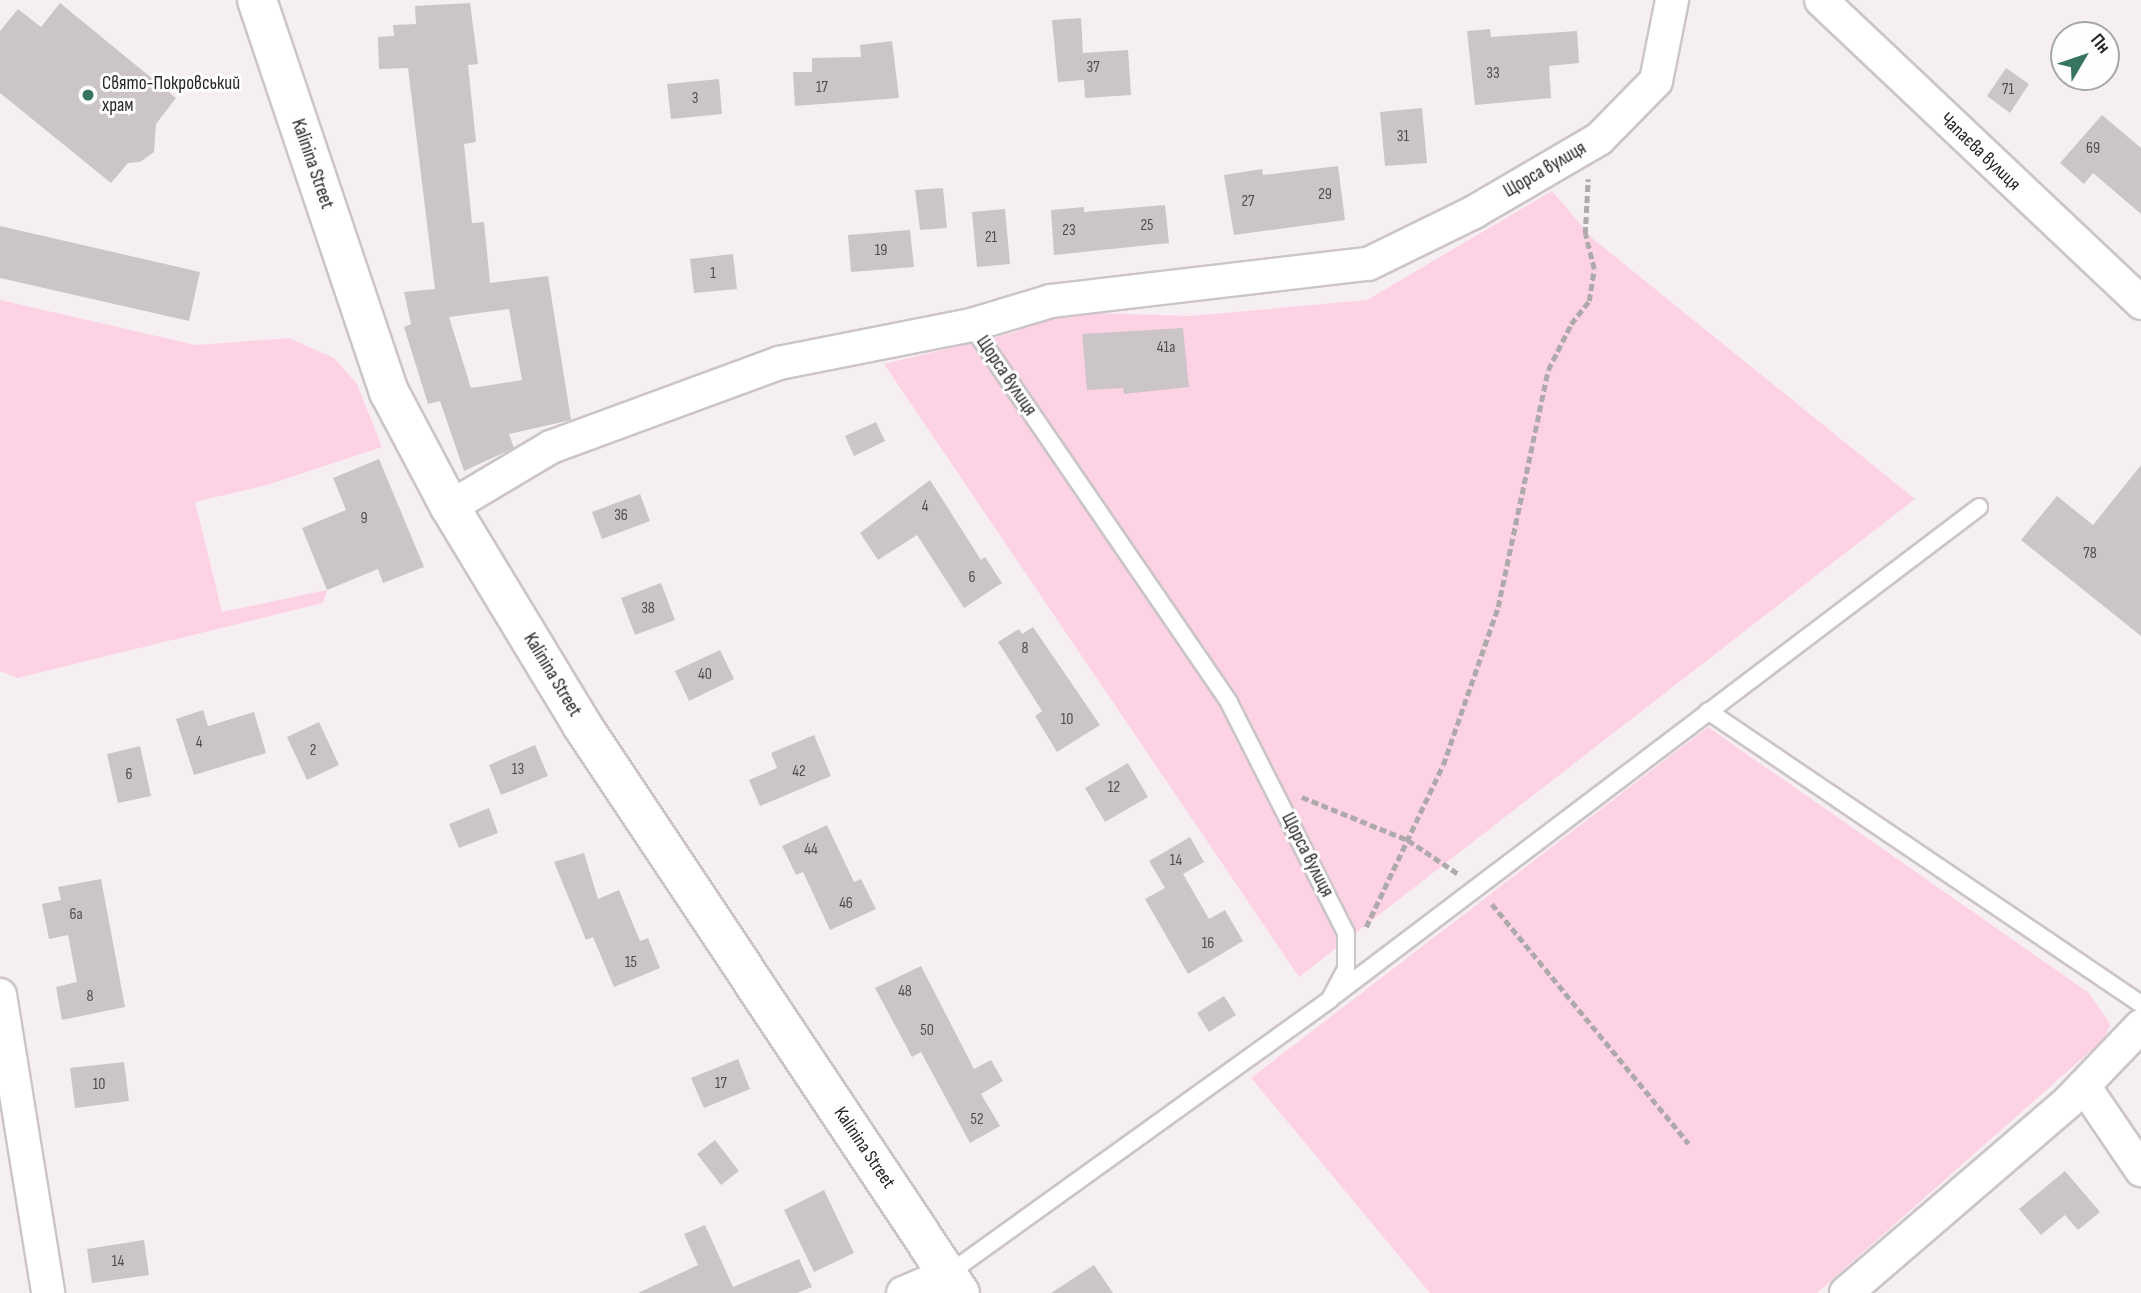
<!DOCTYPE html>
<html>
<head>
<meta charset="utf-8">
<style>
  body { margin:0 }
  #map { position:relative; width:2141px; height:1293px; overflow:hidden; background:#f6eff2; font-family:"Sofia Sans Condensed",sans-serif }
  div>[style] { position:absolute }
  .green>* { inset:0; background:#fed2e5 }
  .building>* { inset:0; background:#ccc5c8 }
  .path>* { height:4.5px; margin-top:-2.25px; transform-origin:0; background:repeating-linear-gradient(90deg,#aea9ab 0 7px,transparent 0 10.5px) }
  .roads { filter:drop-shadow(2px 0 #ccc5c7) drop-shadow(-2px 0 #ccc5c7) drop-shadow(0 2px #ccc5c7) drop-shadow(0 -2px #ccc5c7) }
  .service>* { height:16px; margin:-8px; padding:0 8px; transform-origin:8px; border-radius:8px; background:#fff }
  .minor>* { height:32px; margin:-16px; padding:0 16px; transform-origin:16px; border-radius:16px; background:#fff }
  .tertiary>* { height:38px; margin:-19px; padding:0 19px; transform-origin:19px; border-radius:19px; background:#fff }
  .dots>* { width:19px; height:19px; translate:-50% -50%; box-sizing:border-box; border:4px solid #fefefe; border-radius:50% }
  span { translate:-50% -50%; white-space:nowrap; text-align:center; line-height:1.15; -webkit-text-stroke:6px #fefefe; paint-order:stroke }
  .number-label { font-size:16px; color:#504c4e }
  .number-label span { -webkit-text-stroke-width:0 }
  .poi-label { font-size:19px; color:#272425 }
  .left { translate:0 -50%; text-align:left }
  .street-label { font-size:19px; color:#272425 }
  .north { position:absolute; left:2050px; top:21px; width:70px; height:70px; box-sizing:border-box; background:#fefefe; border:2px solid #a8a7a7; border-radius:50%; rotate:51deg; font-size:19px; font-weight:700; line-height:28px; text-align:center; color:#272425 }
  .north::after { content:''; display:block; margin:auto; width:24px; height:32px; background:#377562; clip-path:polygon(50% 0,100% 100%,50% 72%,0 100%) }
</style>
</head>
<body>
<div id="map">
  <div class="green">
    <i style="clip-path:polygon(1552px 191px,1592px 238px,1915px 499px,1299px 977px,884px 364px,1012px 333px,1063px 312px,1191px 316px,1367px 300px)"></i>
    <i style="clip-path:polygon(0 300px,196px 345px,289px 338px,334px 358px,357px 384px,382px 447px,267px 485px,195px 502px,222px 612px,327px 590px,323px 603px,17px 678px,0 671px)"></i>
    <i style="clip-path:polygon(1708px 727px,2089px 993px,2110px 1024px,2105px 1038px,1817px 1293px,1430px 1293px,1251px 1078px)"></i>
  </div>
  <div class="building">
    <i style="clip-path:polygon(60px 3px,176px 98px,156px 124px,154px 152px,140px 162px,128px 163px,111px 183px,0 93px,0 31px,18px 9px,41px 27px)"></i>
    <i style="clip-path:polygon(evenodd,470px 3px,478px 64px,468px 65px,476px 142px,464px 144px,472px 223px,484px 222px,490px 283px,548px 276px,571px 420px,509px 434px,514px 448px,464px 471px,440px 401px,428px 404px,404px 327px,411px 324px,404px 292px,435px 289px,408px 68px,379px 69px,378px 37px,394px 36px,393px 25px,416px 24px,415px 6px,470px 3px,509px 309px,522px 380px,471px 388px,449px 317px,509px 309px)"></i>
    <i style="clip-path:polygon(1081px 18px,1083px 53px,1128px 50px,1131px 95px,1085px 98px,1084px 80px,1058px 82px,1052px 20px)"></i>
    <i style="clip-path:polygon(1490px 29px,1491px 37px,1577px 31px,1579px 63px,1549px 66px,1551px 98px,1475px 105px,1467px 31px)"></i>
    <i style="clip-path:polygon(892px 41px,899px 98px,795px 106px,793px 72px,812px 72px,812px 58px,861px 57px,860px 45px)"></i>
    <i style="clip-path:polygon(2006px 68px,2029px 84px,2010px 113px,1987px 96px)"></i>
    <i style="clip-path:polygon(719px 79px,722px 114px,671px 119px,667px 84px)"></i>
    <i style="clip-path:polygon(1422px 108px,1427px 163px,1385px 166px,1380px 112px)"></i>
    <i style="clip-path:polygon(2102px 115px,2141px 148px,2141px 214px,2093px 173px,2084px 184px,2060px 163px)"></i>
    <i style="clip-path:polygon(1338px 166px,1345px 220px,1234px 235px,1224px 175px,1262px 169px,1263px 175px)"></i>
    <i style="clip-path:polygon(943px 188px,947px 228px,920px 230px,915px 190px)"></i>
    <i style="clip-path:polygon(1165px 205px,1169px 243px,1054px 255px,1051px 210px,1084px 207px,1084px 212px)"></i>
    <i style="clip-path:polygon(1005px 209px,1010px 264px,977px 267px,972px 212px)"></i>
    <i style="clip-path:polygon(0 226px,200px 272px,189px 321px,0 278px)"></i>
    <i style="clip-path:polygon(910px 230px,914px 267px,851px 272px,848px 235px)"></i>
    <i style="clip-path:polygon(733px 254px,737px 289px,694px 293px,690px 259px)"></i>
    <i style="clip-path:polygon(1183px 328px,1189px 387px,1124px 394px,1123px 388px,1087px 390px,1082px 334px)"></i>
    <i style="clip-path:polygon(876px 422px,885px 441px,854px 456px,845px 436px)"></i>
    <i style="clip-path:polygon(379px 459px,424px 567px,383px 583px,378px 569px,327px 590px,302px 528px,346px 510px,333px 478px)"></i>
    <i style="clip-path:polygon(2141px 465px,2141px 636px,2021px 540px,2057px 496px,2093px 525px)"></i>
    <i style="clip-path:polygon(930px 480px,981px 560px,985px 557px,1002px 583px,964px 608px,917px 535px,878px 560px,860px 533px)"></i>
    <i style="clip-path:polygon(640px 494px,650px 521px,602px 539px,592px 512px)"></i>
    <i style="clip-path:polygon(661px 583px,675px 620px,635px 635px,621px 598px)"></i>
    <i style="clip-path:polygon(1033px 627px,1100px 725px,1057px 752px,1035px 716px,1042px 711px,998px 642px,1019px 629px,1022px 634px)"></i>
    <i style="clip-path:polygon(720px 650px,734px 679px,689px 701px,675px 671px)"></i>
    <i style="clip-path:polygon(203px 710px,208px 726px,254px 712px,266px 753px,194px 775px,176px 719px)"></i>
    <i style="clip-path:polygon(319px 722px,339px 765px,307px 780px,287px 737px)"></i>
    <i style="clip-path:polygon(814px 735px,831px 776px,760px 806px,749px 780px,777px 768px,771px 753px)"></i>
    <i style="clip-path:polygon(535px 745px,548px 776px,501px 795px,489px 765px)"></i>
    <i style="clip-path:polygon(140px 746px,151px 796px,118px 803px,107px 754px)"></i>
    <i style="clip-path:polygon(1128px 763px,1148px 797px,1105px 822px,1085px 788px)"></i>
    <i style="clip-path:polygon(489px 808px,498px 833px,459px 848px,449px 824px)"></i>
    <i style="clip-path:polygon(827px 825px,854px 882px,861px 879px,876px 909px,830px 930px,803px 872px,796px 875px,782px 846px)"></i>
    <i style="clip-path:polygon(1190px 837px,1204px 862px,1183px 874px,1209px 919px,1225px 910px,1243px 941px,1188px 974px,1145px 899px,1165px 888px,1149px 861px)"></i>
    <i style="clip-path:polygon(584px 853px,598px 899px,619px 890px,640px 941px,648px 938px,660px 968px,614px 987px,593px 937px,586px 940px,554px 862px)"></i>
    <i style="clip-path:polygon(101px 879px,125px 1007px,62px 1020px,56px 987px,77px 982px,68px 935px,49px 939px,42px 904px,61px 900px,58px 887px)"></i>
    <i style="clip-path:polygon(921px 966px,974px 1069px,991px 1060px,1003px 1081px,981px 1094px,1000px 1126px,970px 1143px,921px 1052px,912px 1057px,875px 988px)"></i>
    <i style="clip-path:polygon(1224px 996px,1236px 1015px,1209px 1032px,1197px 1013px)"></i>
    <i style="clip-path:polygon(738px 1059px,750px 1089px,704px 1108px,691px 1078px)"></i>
    <i style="clip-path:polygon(124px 1062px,129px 1101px,75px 1108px,70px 1068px)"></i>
    <i style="clip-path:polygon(715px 1140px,739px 1171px,721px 1185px,697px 1154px)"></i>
    <i style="clip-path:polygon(2065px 1171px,2100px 1212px,2078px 1230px,2065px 1215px,2041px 1235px,2019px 1209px)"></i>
    <i style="clip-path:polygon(824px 1190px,854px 1253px,814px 1272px,784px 1210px)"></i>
    <i style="clip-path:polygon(705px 1225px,733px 1287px,799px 1259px,812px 1287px,797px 1293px,638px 1293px,698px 1265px,684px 1234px)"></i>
    <i style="clip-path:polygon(144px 1240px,149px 1275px,92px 1283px,87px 1249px)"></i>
    <i style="clip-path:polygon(1094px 1265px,1113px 1293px,1051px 1293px)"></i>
  </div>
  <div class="path">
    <i style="left:1302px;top:797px;width:114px;rotate:22.1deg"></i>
    <i style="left:1408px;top:840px;width:63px;rotate:33.9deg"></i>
    <i style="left:1492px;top:904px;width:310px;rotate:50.6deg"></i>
    <i style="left:1366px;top:927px;width:179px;rotate:-64.6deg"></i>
    <i style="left:1443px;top:765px;width:167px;rotate:-70.8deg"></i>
    <i style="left:1498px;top:607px;width:242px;rotate:-78.1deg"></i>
    <i style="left:1548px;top:370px;width:51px;rotate:-63.4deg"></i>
    <i style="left:1571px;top:324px;width:29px;rotate:-52deg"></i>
    <i style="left:1589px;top:301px;width:32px;rotate:-81deg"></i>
    <i style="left:1594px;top:269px;width:36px;rotate:-104deg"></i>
    <i style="left:1585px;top:234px;width:55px;rotate:-86.9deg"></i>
  </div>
  <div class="roads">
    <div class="service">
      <i style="left:1708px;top:711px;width:523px;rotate:34.09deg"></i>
      <i style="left:1335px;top:995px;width:808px;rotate:-37.15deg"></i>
      <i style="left:948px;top:1274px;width:471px;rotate:-35.7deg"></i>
      <i style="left:1330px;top:999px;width:34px;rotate:-62deg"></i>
      <i style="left:1346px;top:969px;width:36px;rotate:-90deg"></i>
      <i style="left:1346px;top:933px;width:259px;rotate:-116.9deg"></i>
      <i style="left:1229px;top:702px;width:457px;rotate:-124.4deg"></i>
    </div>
    <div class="minor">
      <i style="left:1821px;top:0;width:441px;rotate:43.4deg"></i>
      <i style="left:450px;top:507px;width:117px;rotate:-30.7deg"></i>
      <i style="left:551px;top:447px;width:243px;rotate:-20.2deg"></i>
      <i style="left:779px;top:363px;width:196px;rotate:-11.2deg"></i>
      <i style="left:971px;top:325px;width:84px;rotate:-16.7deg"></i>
      <i style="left:1051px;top:301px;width:319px;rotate:-6.7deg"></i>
      <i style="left:1368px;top:264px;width:118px;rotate:-26.1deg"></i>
      <i style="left:1474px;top:212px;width:145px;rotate:-30.3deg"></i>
      <i style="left:1599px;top:139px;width:81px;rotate:-45.5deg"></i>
      <i style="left:1656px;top:81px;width:83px;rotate:-78.8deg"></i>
      <i style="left:0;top:995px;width:302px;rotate:80.8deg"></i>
      <i style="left:2084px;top:1086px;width:102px;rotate:55.8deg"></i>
      <i style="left:903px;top:1293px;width:49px;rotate:-22.9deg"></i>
      <i style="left:1846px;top:1293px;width:294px;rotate:-40.7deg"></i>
      <i style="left:2069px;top:1101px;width:104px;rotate:-46.2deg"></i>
    </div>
    <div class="tertiary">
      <i style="left:257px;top:0;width:414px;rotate:71.4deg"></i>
      <i style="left:389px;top:392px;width:130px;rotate:62.1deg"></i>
      <i style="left:450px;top:507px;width:255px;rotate:58.8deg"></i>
      <i style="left:582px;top:725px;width:682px;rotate:56.36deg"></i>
    </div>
  </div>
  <div class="dots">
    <i style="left:88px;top:95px;background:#377562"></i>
  </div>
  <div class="number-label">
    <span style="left:1093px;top:68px">37</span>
    <span style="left:1493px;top:74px">33</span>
    <span style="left:822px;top:88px">17</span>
    <span style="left:2008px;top:90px">71</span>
    <span style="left:695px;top:99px">3</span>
    <span style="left:1403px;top:137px">31</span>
    <span style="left:2093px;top:149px">69</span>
    <span style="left:1325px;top:195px">29</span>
    <span style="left:1248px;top:202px">27</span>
    <span style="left:1147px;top:226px">25</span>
    <span style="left:1069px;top:231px">23</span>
    <span style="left:991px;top:238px">21</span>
    <span style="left:881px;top:251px">19</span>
    <span style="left:713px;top:274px">1</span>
    <span style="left:1166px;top:348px">41а</span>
    <span style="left:925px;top:507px">4</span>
    <span style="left:621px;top:516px">36</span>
    <span style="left:364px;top:519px">9</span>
    <span style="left:2090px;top:554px">78</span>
    <span style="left:972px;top:578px">6</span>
    <span style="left:648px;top:609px">38</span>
    <span style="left:1025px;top:649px">8</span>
    <span style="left:705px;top:675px">40</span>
    <span style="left:1067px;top:720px">10</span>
    <span style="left:199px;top:743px">4</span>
    <span style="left:313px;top:751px">2</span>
    <span style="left:518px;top:770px">13</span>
    <span style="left:799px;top:772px">42</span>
    <span style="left:129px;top:775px">6</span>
    <span style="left:1114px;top:788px">12</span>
    <span style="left:811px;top:850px">44</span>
    <span style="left:1176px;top:861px">14</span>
    <span style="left:846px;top:904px">46</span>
    <span style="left:76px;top:915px">6а</span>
    <span style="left:1208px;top:944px">16</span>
    <span style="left:631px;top:963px">15</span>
    <span style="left:905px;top:992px">48</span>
    <span style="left:90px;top:997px">8</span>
    <span style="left:927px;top:1031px">50</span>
    <span style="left:721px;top:1084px">17</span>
    <span style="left:99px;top:1085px">10</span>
    <span style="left:977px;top:1120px">52</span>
    <span style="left:118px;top:1262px">14</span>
  </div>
  <div class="poi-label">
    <span class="left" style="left:102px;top:95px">Свято-Покровський<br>храм</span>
  </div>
  <div class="street-label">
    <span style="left:1980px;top:152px;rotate:44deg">Чапаєва вулиця</span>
    <span style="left:312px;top:164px;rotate:71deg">Kalinina Street</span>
    <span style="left:1545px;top:170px;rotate:-30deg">Щорса вулиця</span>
    <span style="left:1006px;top:376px;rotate:56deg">Щорса вулиця</span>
    <span style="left:552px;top:675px;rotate:59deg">Kalinina Street</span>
    <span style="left:1307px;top:855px;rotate:63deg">Щорса вулиця</span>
    <span style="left:864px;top:1148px;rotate:56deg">Kalinina Street</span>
  </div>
  <div class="north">Пн</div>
</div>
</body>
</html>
